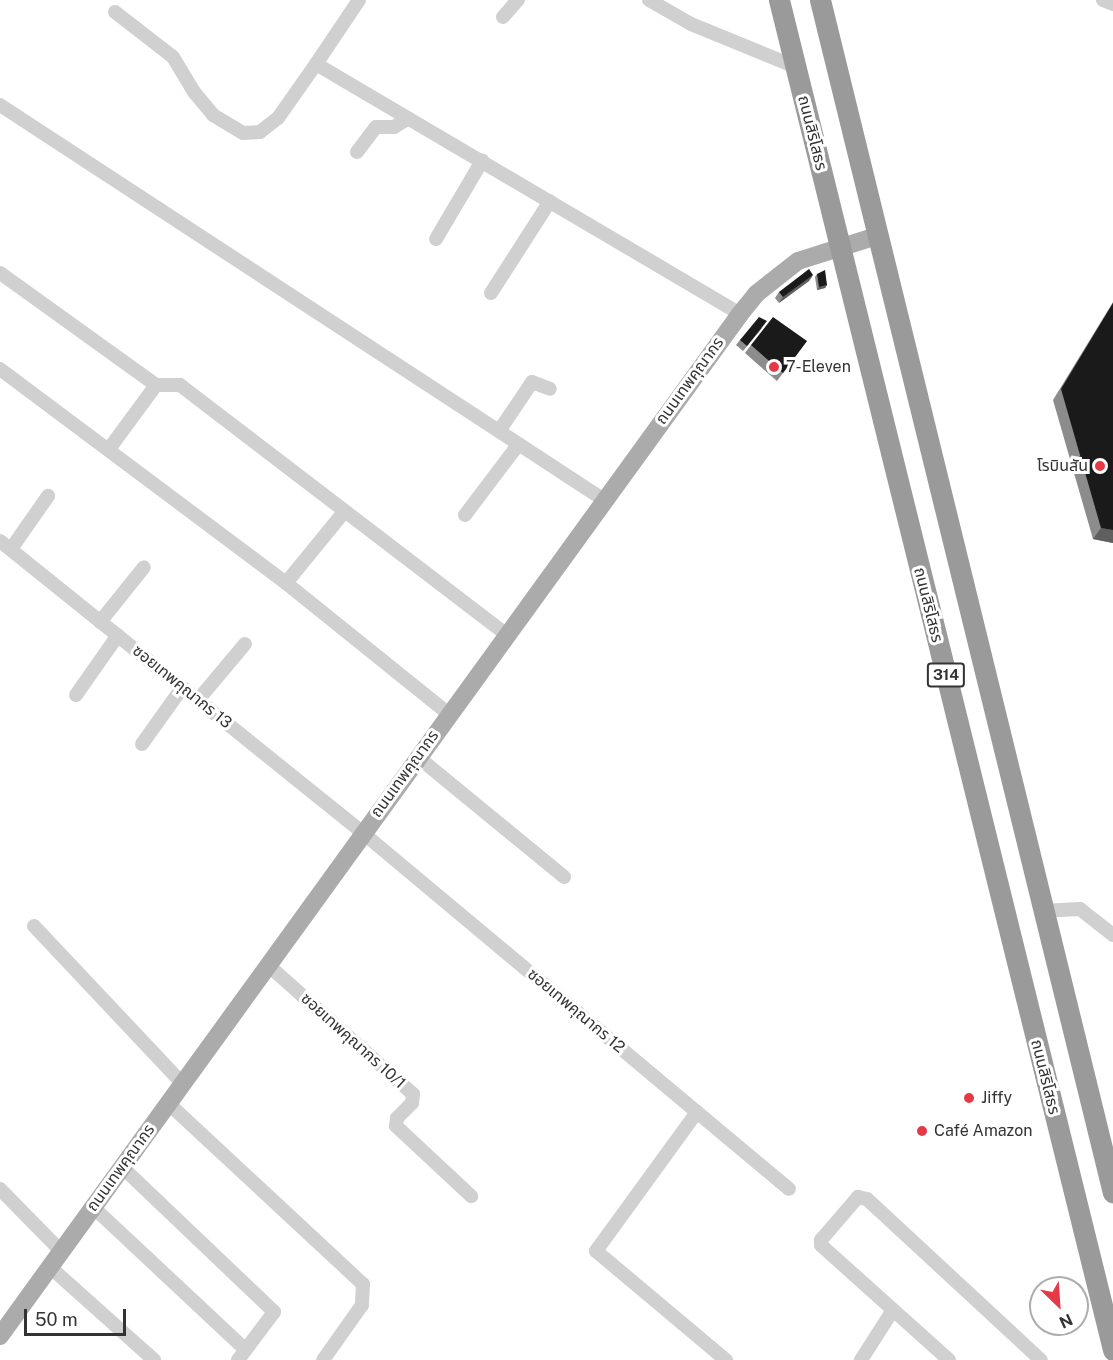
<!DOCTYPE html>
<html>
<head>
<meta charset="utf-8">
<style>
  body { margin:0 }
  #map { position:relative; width:1113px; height:1360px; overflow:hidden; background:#fff; font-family:"Public Sans","Noto Sans Thai",sans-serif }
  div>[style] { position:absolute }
  .minor>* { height:14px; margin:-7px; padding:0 7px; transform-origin:7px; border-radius:7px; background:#d0d0d0 }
  .major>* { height:18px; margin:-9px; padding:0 9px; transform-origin:9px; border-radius:9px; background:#ababab }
  .highway>* { height:21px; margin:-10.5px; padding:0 10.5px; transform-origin:10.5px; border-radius:10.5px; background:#9a9a9a }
  .wall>* { inset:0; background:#8c8c8c }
  .shaded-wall>* { inset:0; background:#5f5f5f }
  .building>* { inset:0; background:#1a1a1a }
  .dots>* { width:16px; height:16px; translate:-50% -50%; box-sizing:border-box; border:3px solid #fff; border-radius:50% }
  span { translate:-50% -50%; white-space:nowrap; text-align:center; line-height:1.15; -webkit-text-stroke:6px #fff; paint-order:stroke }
  .shield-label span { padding:2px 4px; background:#fff; border:2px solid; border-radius:4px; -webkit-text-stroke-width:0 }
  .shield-label { font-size:15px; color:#333; font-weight:700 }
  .street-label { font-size:16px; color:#333 }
  .poi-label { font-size:16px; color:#333 }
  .left { translate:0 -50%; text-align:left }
  .right { translate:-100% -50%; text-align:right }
  .north { position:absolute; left:1029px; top:1276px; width:60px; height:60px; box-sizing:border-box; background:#fff; border:2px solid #adadad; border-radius:50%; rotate:155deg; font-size:16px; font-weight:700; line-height:24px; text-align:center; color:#333 }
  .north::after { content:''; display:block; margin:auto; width:21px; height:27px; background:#e63946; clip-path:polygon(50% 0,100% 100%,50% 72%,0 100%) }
  .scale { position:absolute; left:24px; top:1309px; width:102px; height:27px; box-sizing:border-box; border:3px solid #333; border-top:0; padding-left:8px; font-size:18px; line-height:21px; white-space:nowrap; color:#333; -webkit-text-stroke:4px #fff; paint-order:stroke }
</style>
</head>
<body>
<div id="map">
  <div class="minor">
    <i style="left:649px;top:0;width:48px;rotate:29.7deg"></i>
    <i style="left:691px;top:24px;width:113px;rotate:22.3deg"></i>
    <i style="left:1103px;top:0;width:11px;rotate:22deg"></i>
    <i style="left:115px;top:12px;width:73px;rotate:37.8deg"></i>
    <i style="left:173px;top:57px;width:41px;rotate:59deg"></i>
    <i style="left:194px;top:92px;width:30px;rotate:50deg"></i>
    <i style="left:213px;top:115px;width:35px;rotate:31deg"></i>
    <i style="left:243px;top:133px;width:17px;rotate:-3deg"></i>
    <i style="left:260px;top:132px;width:23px;rotate:-38deg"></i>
    <i style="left:278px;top:118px;width:66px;rotate:-54.9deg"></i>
    <i style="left:316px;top:64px;width:492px;rotate:30.5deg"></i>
    <i style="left:503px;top:17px;width:23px;rotate:-49deg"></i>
    <i style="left:316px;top:64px;width:77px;rotate:-56.1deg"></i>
    <i style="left:0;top:105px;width:722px;rotate:33.18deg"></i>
    <i style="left:357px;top:152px;width:31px;rotate:-53deg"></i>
    <i style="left:376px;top:127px;width:18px"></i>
    <i style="left:394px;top:127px;width:17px;rotate:-31deg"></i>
    <i style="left:436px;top:239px;width:91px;rotate:-59.5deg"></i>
    <i style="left:0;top:273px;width:192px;rotate:35.7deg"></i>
    <i style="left:156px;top:385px;width:24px"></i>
    <i style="left:180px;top:385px;width:412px;rotate:37.4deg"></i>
    <i style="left:491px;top:293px;width:109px;rotate:-57.3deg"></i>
    <i style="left:0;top:369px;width:357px;rotate:36.8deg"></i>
    <i style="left:286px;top:583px;width:209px;rotate:38.8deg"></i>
    <i style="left:499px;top:431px;width:59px;rotate:-56deg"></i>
    <i style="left:532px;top:382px;width:19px;rotate:21deg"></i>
    <i style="left:109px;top:449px;width:79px;rotate:-53.7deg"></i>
    <i style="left:465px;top:515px;width:88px;rotate:-52.9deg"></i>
    <i style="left:0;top:541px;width:466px;rotate:38.8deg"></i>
    <i style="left:363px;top:833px;width:555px;rotate:39.88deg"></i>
    <i style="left:11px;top:549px;width:65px;rotate:-55.1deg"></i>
    <i style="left:286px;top:583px;width:92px;rotate:-50.8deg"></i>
    <i style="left:100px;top:622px;width:70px;rotate:-51.3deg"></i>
    <i style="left:76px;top:695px;width:73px;rotate:-55deg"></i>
    <i style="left:198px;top:700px;width:73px;rotate:-50deg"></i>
    <i style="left:142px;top:744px;width:69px;rotate:-54.5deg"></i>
    <i style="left:418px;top:757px;width:189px;rotate:39.4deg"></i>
    <i style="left:1041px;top:911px;width:39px;rotate:-3deg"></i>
    <i style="left:1080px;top:909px;width:42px;rotate:38.2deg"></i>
    <i style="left:34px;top:926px;width:216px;rotate:46.7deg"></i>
    <i style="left:268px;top:965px;width:194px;rotate:41.7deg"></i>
    <i style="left:413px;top:1094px;width:9px;rotate:96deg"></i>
    <i style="left:412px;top:1103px;width:21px;rotate:135deg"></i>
    <i style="left:397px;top:1118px;width:8px;rotate:97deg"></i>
    <i style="left:396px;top:1126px;width:103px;rotate:43deg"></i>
    <i style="left:168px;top:1103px;width:266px;rotate:42.9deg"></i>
    <i style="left:363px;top:1284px;width:21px;rotate:93deg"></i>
    <i style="left:362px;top:1305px;width:67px;rotate:125.3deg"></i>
    <i style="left:697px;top:1112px;width:172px;rotate:126deg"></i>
    <i style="left:596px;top:1251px;width:170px;rotate:40deg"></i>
    <i style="left:122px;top:1167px;width:210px;rotate:43.6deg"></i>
    <i style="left:274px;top:1312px;width:60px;rotate:126.9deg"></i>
    <i style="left:0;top:1189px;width:87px;rotate:45.5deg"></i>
    <i style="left:93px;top:1207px;width:208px;rotate:43.1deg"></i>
    <i style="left:50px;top:1267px;width:140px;rotate:41.8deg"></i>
    <i style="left:861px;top:1360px;width:59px;rotate:-57.4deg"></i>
    <i style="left:949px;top:1360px;width:172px;rotate:-138.1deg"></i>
    <i style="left:821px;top:1245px;width:5px;rotate:-90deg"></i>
    <i style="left:821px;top:1240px;width:57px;rotate:-49.3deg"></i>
    <i style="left:858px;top:1197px;width:9px;rotate:13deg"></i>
    <i style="left:867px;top:1199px;width:237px;rotate:42.8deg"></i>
  </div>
  <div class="major">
    <i style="left:0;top:1336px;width:1262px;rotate:-54.09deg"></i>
    <i style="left:740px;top:314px;width:26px;rotate:-51deg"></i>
    <i style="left:756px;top:294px;width:53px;rotate:-38.2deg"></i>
    <i style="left:798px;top:261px;width:83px;rotate:-17.6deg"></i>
  </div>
  <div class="highway">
    <i style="left:779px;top:0;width:1391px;rotate:76.1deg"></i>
    <i style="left:820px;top:0;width:1228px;rotate:76.2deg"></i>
  </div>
  <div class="wall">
    <i style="clip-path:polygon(817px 274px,827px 285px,825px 288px,817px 290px,815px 277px)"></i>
    <i style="clip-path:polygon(813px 275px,809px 281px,779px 303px,775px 298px,779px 292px)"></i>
    <i style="clip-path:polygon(1113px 302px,1113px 543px,1093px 539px,1053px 400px)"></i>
    <i style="clip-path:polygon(763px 327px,743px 351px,736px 345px,740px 340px)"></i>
    <i style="clip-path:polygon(807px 341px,777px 381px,745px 353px,751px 345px)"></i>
  </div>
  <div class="shaded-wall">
    <i style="clip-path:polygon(813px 275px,809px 281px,779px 303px,783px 297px)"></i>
    <i style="clip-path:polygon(827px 285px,825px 288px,817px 290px,819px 287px)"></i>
    <i style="clip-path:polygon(1101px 528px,1113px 530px,1113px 543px,1093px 539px)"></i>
  </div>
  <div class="building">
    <i style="clip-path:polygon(809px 269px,813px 275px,783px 297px,779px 292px)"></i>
    <i style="clip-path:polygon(825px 270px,827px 285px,819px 287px,817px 274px)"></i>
    <i style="clip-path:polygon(1113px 303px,1113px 530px,1101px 528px,1061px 389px)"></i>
    <i style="clip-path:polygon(759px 317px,767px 321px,747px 346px,740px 340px)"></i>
    <i style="clip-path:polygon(773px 317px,807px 341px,783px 373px,751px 345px)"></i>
  </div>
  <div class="dots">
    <i style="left:774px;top:367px;background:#e63946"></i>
    <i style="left:1100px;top:466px;background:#e63946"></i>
    <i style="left:969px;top:1098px;background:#e63946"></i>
    <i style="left:922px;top:1131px;background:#e63946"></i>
  </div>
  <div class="shield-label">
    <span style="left:946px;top:675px">314</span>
  </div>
  <div class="street-label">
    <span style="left:812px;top:133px;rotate:76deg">ถนนสิริโสธร</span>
    <span style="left:690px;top:381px;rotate:-54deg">ถนนเทพคุณากร</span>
    <span style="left:928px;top:605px;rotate:76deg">ถนนสิริโสธร</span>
    <span style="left:182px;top:687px;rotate:39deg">ซอยเทพคุณากร 13</span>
    <span style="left:405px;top:774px;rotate:-54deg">ถนนเทพคุณากร</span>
    <span style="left:576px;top:1011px;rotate:40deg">ซอยเทพคุณากร 12</span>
    <span style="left:353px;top:1041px;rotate:42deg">ซอยเทพคุณากร 10/1</span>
    <span style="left:1045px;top:1077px;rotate:76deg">ถนนสิริโสธร</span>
    <span style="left:121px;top:1168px;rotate:-54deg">ถนนเทพคุณากร</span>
  </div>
  <div class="poi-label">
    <span class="left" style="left:786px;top:367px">7-Eleven</span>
    <span class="right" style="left:1088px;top:466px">โรบินสัน</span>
    <span class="left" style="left:981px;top:1098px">Jiffy</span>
    <span class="left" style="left:934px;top:1131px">Café Amazon</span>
  </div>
  <div class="north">N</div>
  <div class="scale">50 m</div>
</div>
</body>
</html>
